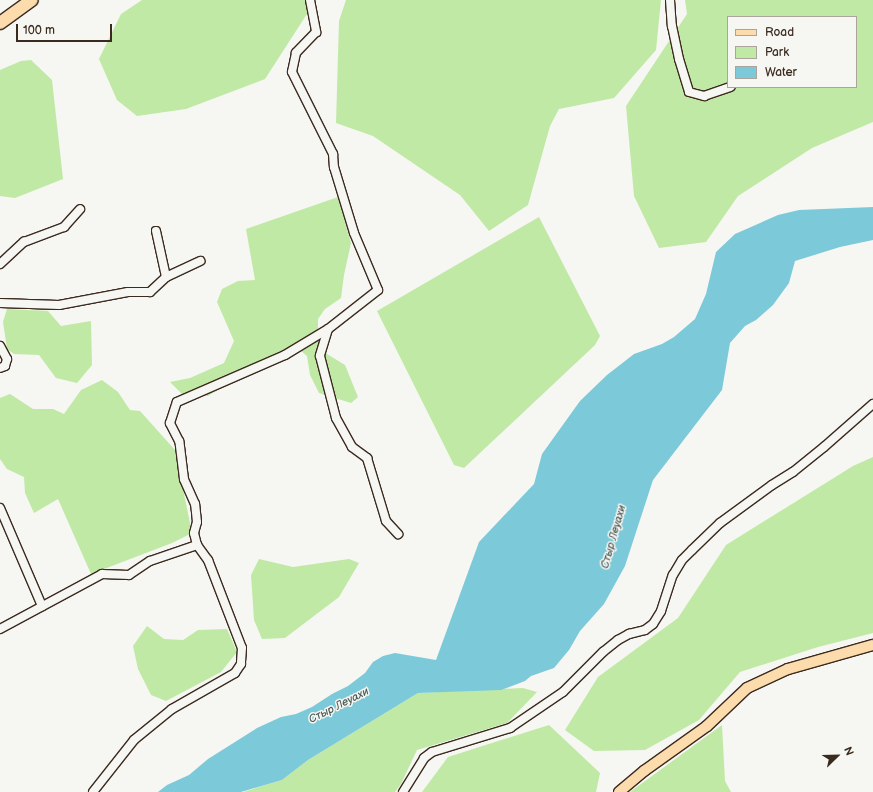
<!DOCTYPE html>
<html>
<head>
<meta charset="utf-8">
<style>
  body { margin:0 }
  #map { position:relative; width:873px; height:792px; overflow:hidden; background:#f6f6f2; font-family:"Balsamiq Sans",sans-serif }
  div>[style] { position:absolute }
  .green>* { inset:0; background:#c0e9a5 }
  .water>* { inset:0; background:#7ccad9 }
  .roads { filter:drop-shadow(1px 0 #3b2a1e) drop-shadow(-1px 0 #3b2a1e) drop-shadow(0 1px #3b2a1e) drop-shadow(0 -1px #3b2a1e) }
  .minor>* { height:8px; margin:-4px; padding:0 4px; transform-origin:4px; border-radius:4px; background:#f6f6f2 }
  .major>* { height:10px; margin:-5px; padding:0 5px; transform-origin:5px; border-radius:5px; background:#fcdcac }
  .highway>* { height:12px; margin:-6px; padding:0 6px; transform-origin:6px; border-radius:6px; background:#fcdcac }
  span { translate:-50% -50%; white-space:nowrap; text-align:center; line-height:1.15; -webkit-text-stroke:3px #f6f6f2; paint-order:stroke }
  .water-label { font-size:11px; color:#4e5a56; font-style:italic }
  .legend { position:absolute; left:727px; top:16px; width:130px; height:72px; box-sizing:border-box; background:#f6f6f2; border:1px solid #aba49d; margin:0; padding:5px 7px; list-style:none; font-size:12px; color:#3b2a1e }
  .legend li { display:flex; align-items:center; gap:8px; height:20px }
  .legend b { width:20px; border:1px solid #aba49d }
  .north { position:absolute; left:817px; top:736px; width:40px; height:40px; -webkit-text-stroke:3px #f6f6f2; paint-order:stroke; rotate:67deg; font-size:11px; font-weight:700; line-height:16px; text-align:center; color:#3b2a1e }
  .north::after { content:''; display:block; margin:auto; width:14px; height:18px; background:#3b2a1e; clip-path:polygon(50% 0,100% 100%,50% 72%,0 100%) }
  .scale { position:absolute; left:16px; top:24px; width:96px; height:18px; box-sizing:border-box; border:2px solid #3b2a1e; border-top:0; padding-left:5px; font-size:12px; line-height:14px; white-space:nowrap; color:#3b2a1e; -webkit-text-stroke:3px #f6f6f2; paint-order:stroke }
</style>
</head>
<body>
<div id="map">
  <div class="green">
    <i style="clip-path:polygon(142px 0,316px 0,265px 79px,186px 109px,137px 116px,117px 100px,99px 59px,121px 14px)"></i>
    <i style="clip-path:polygon(346px 0,661px 0,656px 50px,614px 98px,559px 109px,550px 126px,528px 205px,489px 231px,460px 195px,373px 136px,336px 123px,339px 21px)"></i>
    <i style="clip-path:polygon(evenodd,685px 0,873px 0,873px 122px,812px 148px,738px 196px,706px 242px,659px 248px,634px 196px,626px 106px,687px 14px,685px 0,728px 17px,856px 17px,856px 87px,728px 87px,728px 17px)"></i>
    <i style="clip-path:polygon(31px 60px,52px 80px,63px 179px,15px 198px,0 196px,0 70px,21px 61px)"></i>
    <i style="clip-path:polygon(338px 197px,351px 243px,344px 275px,341px 298px,325px 309px,318px 319px,318px 335px,327px 354px,345px 365px,358px 397px,351px 403px,319px 393px,310px 375px,307px 356px,295px 346px,272px 356px,208px 396px,183px 395px,170px 382px,190px 378px,224px 363px,234px 341px,217px 302px,222px 289px,238px 281px,255px 280px,246px 229px)"></i>
    <i style="clip-path:polygon(539px 217px,600px 336px,595px 345px,464px 468px,454px 465px,377px 311px)"></i>
    <i style="clip-path:polygon(7px 309px,48px 311px,61px 326px,91px 321px,92px 365px,77px 383px,56px 378px,39px 355px,14px 354px,7px 349px,3px 322px)"></i>
    <i style="clip-path:polygon(102px 380px,118px 392px,130px 410px,140px 411px,175px 450px,192px 533px,172px 543px,91px 574px,58px 499px,34px 513px,25px 493px,24px 477px,7px 469px,0 459px,0 398px,10px 394px,33px 409px,53px 409px,64px 414px,81px 390px)"></i>
    <i style="clip-path:polygon(873px 457px,873px 633px,818px 647px,740px 672px,699px 720px,645px 750px,594px 751px,565px 730px,598px 677px,678px 618px,726px 545px,853px 466px)"></i>
    <i style="clip-path:polygon(259px 559px,293px 567px,349px 559px,359px 563px,339px 597px,285px 638px,262px 639px,254px 620px,251px 575px)"></i>
    <i style="clip-path:polygon(147px 626px,164px 639px,183px 640px,198px 630px,227px 629px,237px 652px,221px 672px,166px 701px,151px 695px,138px 669px,133px 646px)"></i>
    <i style="clip-path:polygon(523px 688px,537px 692px,507px 723px,417px 750px,401px 784px,395px 792px,243px 792px,282px 780px,308px 760px,418px 693px)"></i>
    <i style="clip-path:polygon(549px 725px,600px 773px,596px 792px,422px 792px,448px 757px)"></i>
    <i style="clip-path:polygon(722px 725px,725px 781px,731px 792px,630px 792px)"></i>
  </div>
  <div class="water">
    <i style="clip-path:polygon(873px 207px,873px 240px,840px 247px,795px 261px,789px 283px,773px 305px,756px 320px,745px 326px,730px 343px,722px 390px,653px 480px,625px 566px,604px 604px,580px 631px,569px 650px,554px 668px,531px 676px,525px 681px,501px 690px,418px 693px,308px 760px,282px 780px,241px 792px,158px 792px,167px 785px,189px 775px,208px 759px,257px 728px,281px 717px,296px 714px,312px 707px,332px 694px,348px 686px,365px 673px,373px 662px,383px 656px,395px 653px,436px 660px,479px 542px,534px 484px,542px 454px,580px 401px,607px 375px,634px 354px,662px 344px,674px 337px,695px 319px,706px 294px,716px 252px,735px 234px,778px 215px,799px 210px)"></i>
  </div>
  <div class="roads">
    <div class="minor">
      <i style="left:310px;top:0;width:33px;rotate:79deg"></i>
      <i style="left:316px;top:32px;width:29px;rotate:134deg"></i>
      <i style="left:296px;top:53px;width:19px;rotate:102deg"></i>
      <i style="left:292px;top:72px;width:92px;rotate:63.4deg"></i>
      <i style="left:333px;top:154px;width:13px;rotate:86deg"></i>
      <i style="left:334px;top:167px;width:69px;rotate:73.1deg"></i>
      <i style="left:354px;top:233px;width:62px;rotate:67.2deg"></i>
      <i style="left:378px;top:290px;width:63px;rotate:142deg"></i>
      <i style="left:328px;top:329px;width:28px;rotate:107deg"></i>
      <i style="left:320px;top:356px;width:64px;rotate:75.5deg"></i>
      <i style="left:336px;top:418px;width:33px;rotate:61deg"></i>
      <i style="left:352px;top:447px;width:19px;rotate:36deg"></i>
      <i style="left:367px;top:458px;width:66px;rotate:73.2deg"></i>
      <i style="left:386px;top:521px;width:18px;rotate:47deg"></i>
      <i style="left:670px;top:0;width:26px;rotate:86deg"></i>
      <i style="left:672px;top:26px;width:34px;rotate:78deg"></i>
      <i style="left:679px;top:59px;width:34px;rotate:73deg"></i>
      <i style="left:689px;top:92px;width:16px;rotate:15deg"></i>
      <i style="left:704px;top:96px;width:28px;rotate:-19deg"></i>
      <i style="left:156px;top:231px;width:47px;rotate:77.7deg"></i>
      <i style="left:0;top:264px;width:33px;rotate:-43deg"></i>
      <i style="left:24px;top:242px;width:43px;rotate:-20.6deg"></i>
      <i style="left:64px;top:227px;width:24px;rotate:-48deg"></i>
      <i style="left:0;top:303px;width:59px;rotate:1.9deg"></i>
      <i style="left:59px;top:305px;width:70px;rotate:-10.7deg"></i>
      <i style="left:128px;top:292px;width:22px"></i>
      <i style="left:150px;top:292px;width:22px;rotate:-43deg"></i>
      <i style="left:166px;top:277px;width:38px;rotate:-25deg"></i>
      <i style="left:0;top:346px;width:15px;rotate:62deg"></i>
      <i style="left:7px;top:359px;width:7px;rotate:106deg"></i>
      <i style="left:5px;top:366px;width:5px;rotate:158deg"></i>
      <i style="left:0;top:508px;width:107px;rotate:66.8deg"></i>
      <i style="left:197px;top:545px;width:12px;rotate:-104deg"></i>
      <i style="left:194px;top:533px;width:11px;rotate:-75deg"></i>
      <i style="left:197px;top:522px;width:18px;rotate:-96deg"></i>
      <i style="left:195px;top:504px;width:27px;rotate:-114deg"></i>
      <i style="left:184px;top:479px;width:38px;rotate:-97deg"></i>
      <i style="left:179px;top:441px;width:20px;rotate:-117deg"></i>
      <i style="left:170px;top:423px;width:22px;rotate:-72deg"></i>
      <i style="left:177px;top:402px;width:118px;rotate:-23.5deg"></i>
      <i style="left:285px;top:355px;width:50px;rotate:-31.2deg"></i>
      <i style="left:0;top:629px;width:116px;rotate:-28.3deg"></i>
      <i style="left:102px;top:574px;width:27px;rotate:2deg"></i>
      <i style="left:129px;top:575px;width:25px;rotate:-34deg"></i>
      <i style="left:150px;top:561px;width:50px;rotate:-18.8deg"></i>
      <i style="left:197px;top:545px;width:19px;rotate:54deg"></i>
      <i style="left:208px;top:560px;width:94px;rotate:68.9deg"></i>
      <i style="left:242px;top:648px;width:16px;rotate:94deg"></i>
      <i style="left:241px;top:664px;width:11px;rotate:124deg"></i>
      <i style="left:235px;top:673px;width:73px;rotate:150.3deg"></i>
      <i style="left:172px;top:709px;width:49px;rotate:140.8deg"></i>
      <i style="left:134px;top:740px;width:66px;rotate:128.3deg"></i>
      <i style="left:403px;top:792px;width:40px;rotate:-58deg"></i>
      <i style="left:424px;top:758px;width:10px;rotate:-37deg"></i>
      <i style="left:432px;top:752px;width:82px;rotate:-17.1deg"></i>
      <i style="left:510px;top:728px;width:64px;rotate:-34.2deg"></i>
      <i style="left:563px;top:692px;width:57px;rotate:-45deg"></i>
      <i style="left:603px;top:652px;width:19px;rotate:-39deg"></i>
      <i style="left:618px;top:640px;width:13px;rotate:-29deg"></i>
      <i style="left:629px;top:634px;width:16px;rotate:-14deg"></i>
      <i style="left:645px;top:630px;width:10px;rotate:-37deg"></i>
      <i style="left:653px;top:624px;width:15px;rotate:-58deg"></i>
      <i style="left:661px;top:611px;width:38px;rotate:-72deg"></i>
      <i style="left:673px;top:575px;width:17px;rotate:-59deg"></i>
      <i style="left:682px;top:560px;width:14px;rotate:-45deg"></i>
      <i style="left:692px;top:550px;width:39px;rotate:-44deg"></i>
      <i style="left:720px;top:523px;width:64px;rotate:-36.2deg"></i>
      <i style="left:772px;top:485px;width:25px;rotate:-32deg"></i>
      <i style="left:793px;top:472px;width:40px;rotate:-39deg"></i>
      <i style="left:824px;top:447px;width:65px;rotate:-41.3deg"></i>
    </div>
    <div class="major">
      <i style="left:619px;top:792px;width:33px;rotate:-40deg"></i>
      <i style="left:644px;top:771px;width:77px;rotate:-35.5deg"></i>
      <i style="left:707px;top:726px;width:55px;rotate:-43.5deg"></i>
      <i style="left:747px;top:688px;width:45px;rotate:-24.9deg"></i>
      <i style="left:788px;top:669px;width:88px;rotate:-15.8deg"></i>
    </div>
    <div class="highway">
      <i style="left:0;top:23px;width:39px;rotate:-36deg"></i>
    </div>
  </div>
  <div class="water-label">
    <span style="left:614px;top:537px;rotate:-74deg">Стыр Леуахи</span>
    <span style="left:339px;top:706px;rotate:-27deg">Стыр Леуахи</span>
  </div>
  <ul class="legend">
  <li><b style="height:5px;background:#fcdcac"></b>Road</li>
  <li><b style="height:11px;background:#c0e9a5"></b>Park</li>
  <li><b style="height:11px;background:#7ccad9"></b>Water</li>
  </ul>
  <div class="north">N</div>
  <div class="scale">100 m</div>
</div>
</body>
</html>
